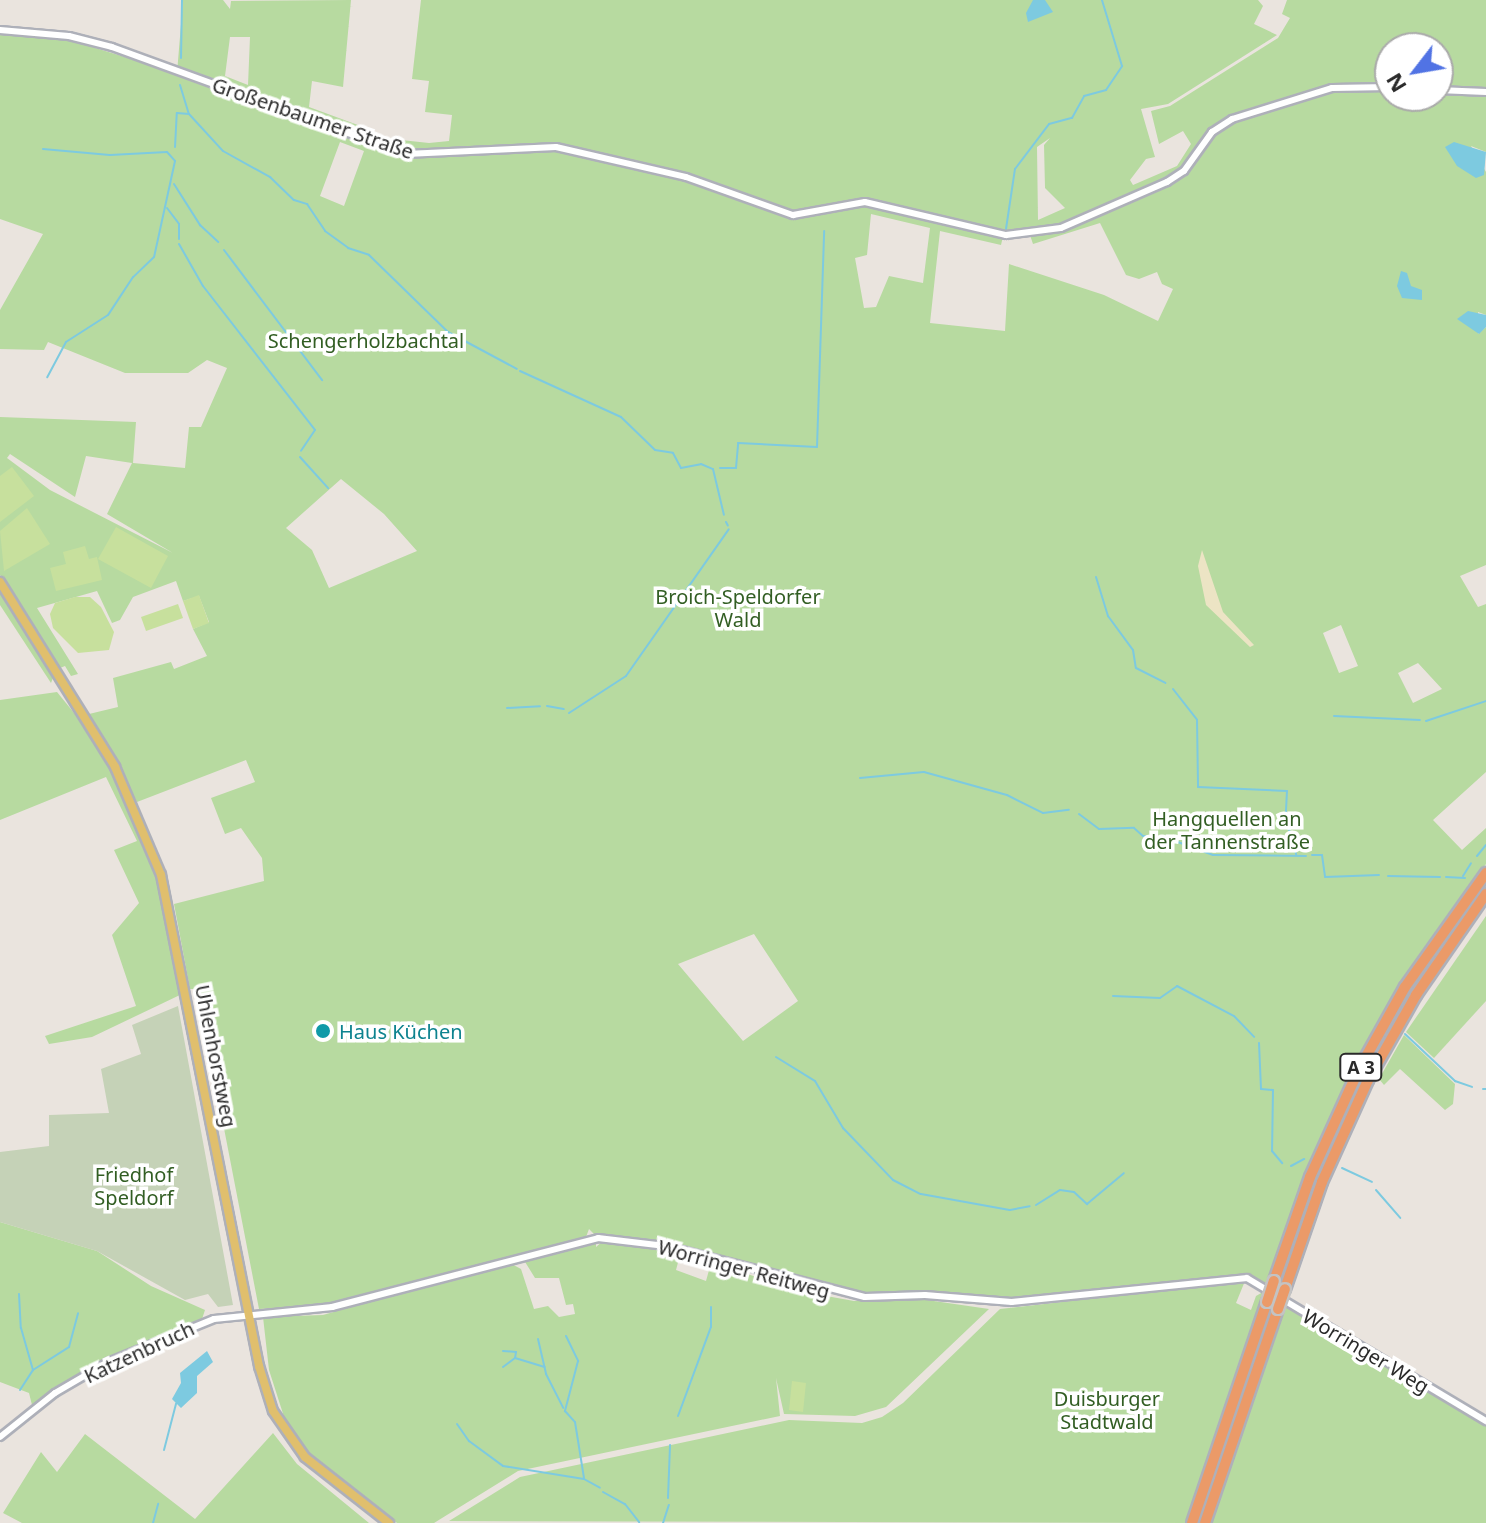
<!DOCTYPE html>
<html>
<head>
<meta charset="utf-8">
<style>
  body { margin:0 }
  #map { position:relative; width:1486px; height:1523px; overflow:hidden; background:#eae4de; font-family:"Noto Sans",sans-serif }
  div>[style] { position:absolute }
  .green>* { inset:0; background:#b7daa0 }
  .sand>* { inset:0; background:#ece4c4 }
  .cemetery>* { inset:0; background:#c5d2b7 }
  .pitch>* { inset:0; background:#c7e09d }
  .water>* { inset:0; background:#7dcae0 }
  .stream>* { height:2px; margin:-1px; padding:0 1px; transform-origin:1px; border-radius:1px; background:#7dcae0 }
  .roads { filter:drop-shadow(2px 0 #aeb0b9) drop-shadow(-2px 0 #aeb0b9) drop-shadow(0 2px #aeb0b9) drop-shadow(0 -2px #aeb0b9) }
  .minor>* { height:6px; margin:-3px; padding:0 3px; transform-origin:3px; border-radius:3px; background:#fff }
  .major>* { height:8px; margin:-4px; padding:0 4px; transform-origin:4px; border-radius:4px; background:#e0bf6d }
  .highway>* { height:10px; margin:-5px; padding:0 5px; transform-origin:5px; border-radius:5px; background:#eb9a68 }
  .bridges { filter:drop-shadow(2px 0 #c3c3c3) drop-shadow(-2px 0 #c3c3c3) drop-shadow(0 2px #c3c3c3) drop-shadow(0 -2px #c3c3c3) }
  .highway-bridge>* { height:10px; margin:-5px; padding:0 5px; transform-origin:5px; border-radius:5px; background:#eb9a68 }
  .dots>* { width:22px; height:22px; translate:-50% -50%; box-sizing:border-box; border:4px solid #fff; border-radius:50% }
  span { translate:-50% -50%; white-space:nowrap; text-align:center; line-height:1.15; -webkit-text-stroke:7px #fff; paint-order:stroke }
  .shield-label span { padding:2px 6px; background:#fff; border:2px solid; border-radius:6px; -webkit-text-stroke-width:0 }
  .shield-label { font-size:18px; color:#2a2a2a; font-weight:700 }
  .street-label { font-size:20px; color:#2a2a2a }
  .park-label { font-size:20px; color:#325e23 }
  .culture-label { font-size:20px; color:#0d838f }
  .left { translate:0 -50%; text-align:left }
  .north { position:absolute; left:1374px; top:32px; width:80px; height:80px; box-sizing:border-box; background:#fff; border:2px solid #aaa; border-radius:50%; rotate:239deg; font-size:22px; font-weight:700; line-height:32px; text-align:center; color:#2a2a2a }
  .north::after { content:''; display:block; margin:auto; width:28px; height:36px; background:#5173e4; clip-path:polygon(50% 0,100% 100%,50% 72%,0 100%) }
</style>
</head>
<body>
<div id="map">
  <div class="green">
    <i style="clip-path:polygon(evenodd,183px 0,223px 0,230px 9px,231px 1px,351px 0,343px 87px,312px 81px,309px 107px,366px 128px,364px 136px,429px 143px,449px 141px,452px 115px,425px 112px,429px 81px,412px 79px,421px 0,1258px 0,1263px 6px,1254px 24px,1277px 35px,1168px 104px,1141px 109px,1155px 157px,1146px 159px,1130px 180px,1133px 185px,1177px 166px,1191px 144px,1183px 131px,1159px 144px,1151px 111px,1170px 106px,1278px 38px,1290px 18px,1282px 14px,1287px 0,1486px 0,1486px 152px,1471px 146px,1486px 172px,1486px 315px,1478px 312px,1478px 334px,1486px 327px,1486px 565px,1460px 576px,1478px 607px,1486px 604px,1486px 772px,1433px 820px,1462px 850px,1486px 828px,1486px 864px,1403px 984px,1354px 1069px,1307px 1175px,1266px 1285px,1246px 1274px,1024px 1298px,924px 1292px,867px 1295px,664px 1243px,596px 1236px,589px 1229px,586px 1237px,327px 1305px,259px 1309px,197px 989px,190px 989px,174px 904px,264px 881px,262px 858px,241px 828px,225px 834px,211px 798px,255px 782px,246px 760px,137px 802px,89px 714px,118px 707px,113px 678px,171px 662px,174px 669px,207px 656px,193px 629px,209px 622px,199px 596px,183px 601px,176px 581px,133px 597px,120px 620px,112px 623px,97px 591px,37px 608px,78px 674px,71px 676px,65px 666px,60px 668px,0 575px,0 417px,136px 422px,133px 463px,185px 468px,189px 427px,201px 427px,227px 368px,207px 360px,188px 373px,125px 373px,48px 342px,44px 350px,0 349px,0 310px,43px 234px,0 219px,0 34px,66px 39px,177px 73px,183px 0,230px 37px,250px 37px,248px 85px,225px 76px,230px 37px,183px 0,1390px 48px,1438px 48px,1438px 96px,1390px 96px,1390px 48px,183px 0,1050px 138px,1044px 145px,1045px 188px,1065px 208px,1038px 220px,1037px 147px,1050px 138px,183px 0,340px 142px,364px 151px,344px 206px,320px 196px,340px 142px,183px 0,871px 214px,930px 228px,923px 283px,889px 276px,876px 307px,864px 308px,855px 258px,867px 255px,871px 214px,183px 0,1100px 223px,1126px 275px,1139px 279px,1157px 272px,1162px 284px,1173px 289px,1158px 321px,1104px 295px,1009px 264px,1005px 331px,930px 323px,940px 231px,1001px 245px,1004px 232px,1029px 232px,1033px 244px,1100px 223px,183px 0,10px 454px,75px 497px,86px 456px,132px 463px,107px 514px,173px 553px,50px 490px,7px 458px,10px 454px,183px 0,341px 479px,384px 514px,417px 551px,329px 588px,312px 550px,286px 528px,341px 479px,183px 0,1341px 625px,1358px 666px,1339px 673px,1323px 633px,1341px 625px,183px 0,1418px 663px,1442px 689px,1413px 703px,1398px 673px,1418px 663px,183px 0,754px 934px,798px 1001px,743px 1041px,678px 964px,754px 934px)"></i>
    <i style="clip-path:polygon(0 587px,54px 675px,51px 683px,0 605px)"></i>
    <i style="clip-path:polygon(57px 692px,92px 735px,122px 788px,167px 908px,182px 994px,92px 1037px,49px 1044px,45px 1036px,136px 1006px,112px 935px,139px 903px,114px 850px,137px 841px,106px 777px,0 820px,0 700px)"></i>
    <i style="clip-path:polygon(1486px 916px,1486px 1001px,1434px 1058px,1406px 1032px)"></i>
    <i style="clip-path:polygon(1404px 1035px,1455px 1084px,1453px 1104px,1445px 1110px,1400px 1069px,1384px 1085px,1379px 1079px)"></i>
    <i style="clip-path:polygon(0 1222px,97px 1251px,151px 1286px,205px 1310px,202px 1319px,108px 1357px,32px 1405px,29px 1393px,0 1382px)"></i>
    <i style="clip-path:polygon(evenodd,596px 1241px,596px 1247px,603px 1241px,670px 1251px,716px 1263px,721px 1272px,726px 1271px,722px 1265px,793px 1290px,854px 1301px,920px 1299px,989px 1309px,886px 1407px,855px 1416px,784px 1414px,776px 1378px,780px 1416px,518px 1471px,434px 1523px,397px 1523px,307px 1451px,286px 1423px,269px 1370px,263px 1317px,323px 1315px,508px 1262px,521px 1269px,534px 1309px,548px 1306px,559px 1317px,575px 1314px,573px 1304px,566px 1305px,559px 1278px,535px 1278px,522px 1257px,596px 1241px,680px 1255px,711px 1263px,706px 1281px,676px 1270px,680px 1255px)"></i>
    <i style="clip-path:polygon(1245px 1281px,1236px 1303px,1251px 1310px,1256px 1296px,1263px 1292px,1187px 1523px,449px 1521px,520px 1477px,789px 1420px,862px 1423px,882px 1417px,903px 1403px,1000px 1309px)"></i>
    <i style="clip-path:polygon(1286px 1307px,1486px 1425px,1486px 1523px,1212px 1523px)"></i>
    <i style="clip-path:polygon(273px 1433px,297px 1464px,369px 1523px,22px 1523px,3px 1513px,41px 1452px,57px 1472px,85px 1434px,195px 1519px)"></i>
  </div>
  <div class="sand">
    <i style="clip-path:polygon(1202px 550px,1223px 612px,1254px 645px,1250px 647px,1206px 605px,1198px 566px)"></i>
  </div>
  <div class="cemetery">
    <i style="clip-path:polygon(178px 1006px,233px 1305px,218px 1307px,208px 1294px,185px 1300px,97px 1251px,0 1222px,0 1152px,49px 1146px,49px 1115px,109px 1113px,101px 1069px,141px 1054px,132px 1025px)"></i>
  </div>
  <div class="pitch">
    <i style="clip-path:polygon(12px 467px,34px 496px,0 522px,0 476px)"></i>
    <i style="clip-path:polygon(27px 508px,50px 544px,4px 571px,0 531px)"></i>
    <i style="clip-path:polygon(116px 527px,168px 556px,151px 588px,98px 559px)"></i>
    <i style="clip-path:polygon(85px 546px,89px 559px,97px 557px,102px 580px,56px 591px,50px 568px,66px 564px,63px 552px)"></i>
    <i style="clip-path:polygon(199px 595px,209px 623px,193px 629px,183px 601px)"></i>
    <i style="clip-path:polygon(75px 597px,90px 597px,101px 607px,114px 632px,109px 650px,78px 653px,53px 628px,50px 614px,55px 603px)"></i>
    <i style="clip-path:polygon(178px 604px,183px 618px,146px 631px,141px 617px)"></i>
    <i style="clip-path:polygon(792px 1381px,806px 1383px,803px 1412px,789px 1410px)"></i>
  </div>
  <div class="water">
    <i style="clip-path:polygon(1033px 0,1045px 0,1053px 12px,1028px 22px,1026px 13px)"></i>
    <i style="clip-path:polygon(1454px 142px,1486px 152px,1484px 175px,1476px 178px,1457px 166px,1445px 147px)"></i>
    <i style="clip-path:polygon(1401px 271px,1407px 273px,1411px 286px,1422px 290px,1422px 300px,1402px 298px,1397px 286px)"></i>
    <i style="clip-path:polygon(1468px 311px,1486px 315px,1486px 327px,1479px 334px,1457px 319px)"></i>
    <i style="clip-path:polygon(207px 1351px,213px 1362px,197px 1376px,197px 1393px,181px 1408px,172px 1399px,181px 1383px,180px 1373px)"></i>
  </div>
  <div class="stream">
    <i style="left:181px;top:58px;width:58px;rotate:-89deg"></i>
    <i style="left:180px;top:85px;width:30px;rotate:73deg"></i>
    <i style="left:189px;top:114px;width:50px;rotate:47.4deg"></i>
    <i style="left:223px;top:151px;width:54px;rotate:29deg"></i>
    <i style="left:270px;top:177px;width:33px;rotate:44deg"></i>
    <i style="left:294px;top:200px;width:14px;rotate:17deg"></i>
    <i style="left:307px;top:204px;width:32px;rotate:56deg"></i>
    <i style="left:325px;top:231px;width:29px;rotate:36deg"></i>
    <i style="left:348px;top:248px;width:22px;rotate:18deg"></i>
    <i style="left:369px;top:255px;width:110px;rotate:44.3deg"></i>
    <i style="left:448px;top:332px;width:78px;rotate:28.2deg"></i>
    <i style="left:175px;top:147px;width:34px;rotate:-87deg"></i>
    <i style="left:177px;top:113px;width:12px;rotate:5deg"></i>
    <i style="left:43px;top:149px;width:67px;rotate:5.1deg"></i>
    <i style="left:110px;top:155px;width:57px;rotate:-3deg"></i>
    <i style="left:167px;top:152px;width:12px;rotate:48deg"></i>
    <i style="left:175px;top:161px;width:98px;rotate:102.3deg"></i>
    <i style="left:154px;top:257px;width:29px;rotate:136deg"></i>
    <i style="left:133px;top:277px;width:45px;rotate:123.3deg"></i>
    <i style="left:108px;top:315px;width:50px;rotate:147.3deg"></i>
    <i style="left:66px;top:342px;width:40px;rotate:118deg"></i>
    <i style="left:174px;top:184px;width:49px;rotate:57.6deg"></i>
    <i style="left:200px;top:225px;width:25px;rotate:43deg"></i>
    <i style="left:167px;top:208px;width:20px;rotate:53deg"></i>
    <i style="left:179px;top:224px;width:15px;rotate:90deg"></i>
    <i style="left:1006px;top:229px;width:61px;rotate:-81.5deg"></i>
    <i style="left:1015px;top:169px;width:56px;rotate:-52.9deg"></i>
    <i style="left:1049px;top:124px;width:24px;rotate:-15deg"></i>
    <i style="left:1072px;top:118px;width:25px;rotate:-61deg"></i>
    <i style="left:1084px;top:96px;width:23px;rotate:-15deg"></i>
    <i style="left:1106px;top:90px;width:29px;rotate:-56deg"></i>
    <i style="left:1122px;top:66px;width:69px;rotate:-106.9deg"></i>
    <i style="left:179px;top:244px;width:48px;rotate:60.3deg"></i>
    <i style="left:203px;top:286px;width:182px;rotate:52.1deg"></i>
    <i style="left:315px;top:430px;width:25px;rotate:124deg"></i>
    <i style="left:224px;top:250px;width:163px;rotate:53deg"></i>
    <i style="left:520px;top:371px;width:111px;rotate:24.5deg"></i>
    <i style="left:621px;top:417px;width:47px;rotate:44.1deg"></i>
    <i style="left:655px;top:450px;width:18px;rotate:9deg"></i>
    <i style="left:673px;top:453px;width:17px;rotate:62deg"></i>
    <i style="left:681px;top:468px;width:20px;rotate:-11deg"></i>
    <i style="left:701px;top:464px;width:13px;rotate:23deg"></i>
    <i style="left:713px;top:469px;width:47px;rotate:76.6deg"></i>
    <i style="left:300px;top:457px;width:42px;rotate:47.9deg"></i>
    <i style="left:720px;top:468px;width:16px"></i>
    <i style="left:736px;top:468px;width:25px;rotate:-85deg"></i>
    <i style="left:738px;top:443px;width:79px;rotate:2.9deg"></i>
    <i style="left:817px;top:447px;width:216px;rotate:-88.1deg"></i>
    <i style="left:726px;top:522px;width:4px;rotate:63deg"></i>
    <i style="left:1096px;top:577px;width:41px;rotate:72.9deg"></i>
    <i style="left:1108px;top:616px;width:42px;rotate:53.7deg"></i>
    <i style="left:1133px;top:650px;width:18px;rotate:81deg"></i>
    <i style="left:1136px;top:668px;width:33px;rotate:27deg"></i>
    <i style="left:1173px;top:689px;width:39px;rotate:52deg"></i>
    <i style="left:1197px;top:720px;width:67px;rotate:89.1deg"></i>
    <i style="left:1198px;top:787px;width:89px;rotate:2.6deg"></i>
    <i style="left:1287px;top:791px;width:21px;rotate:93deg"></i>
    <i style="left:547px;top:706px;width:17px;rotate:10deg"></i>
    <i style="left:507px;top:708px;width:33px;rotate:-3deg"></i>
    <i style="left:569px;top:713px;width:68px;rotate:-33deg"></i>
    <i style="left:626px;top:676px;width:179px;rotate:-55deg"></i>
    <i style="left:1334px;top:716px;width:86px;rotate:2.7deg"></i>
    <i style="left:1426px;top:721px;width:63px;rotate:-18.4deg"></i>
    <i style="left:860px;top:778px;width:64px;rotate:-5.4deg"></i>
    <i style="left:924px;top:772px;width:86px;rotate:15.5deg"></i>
    <i style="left:1007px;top:795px;width:40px;rotate:26.6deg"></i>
    <i style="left:1043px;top:813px;width:26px;rotate:-7deg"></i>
    <i style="left:1079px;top:814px;width:25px;rotate:37deg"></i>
    <i style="left:1099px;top:829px;width:35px;rotate:-2deg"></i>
    <i style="left:1134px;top:828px;width:12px;rotate:42deg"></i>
    <i style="left:1143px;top:836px;width:24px;rotate:5deg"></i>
    <i style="left:1167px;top:838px;width:49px;rotate:20.3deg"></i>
    <i style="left:1213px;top:855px;width:93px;rotate:0.6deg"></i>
    <i style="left:1286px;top:819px;width:37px;rotate:74deg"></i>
    <i style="left:1312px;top:855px;width:10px"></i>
    <i style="left:1322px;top:855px;width:22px;rotate:82deg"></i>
    <i style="left:1325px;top:877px;width:54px;rotate:-2.1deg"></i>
    <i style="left:1477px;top:856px;width:14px;rotate:-51deg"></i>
    <i style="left:1388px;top:876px;width:52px;rotate:1.1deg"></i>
    <i style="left:1463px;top:876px;width:15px;rotate:-58deg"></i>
    <i style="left:1446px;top:877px;width:19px;rotate:3deg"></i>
    <i style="left:1113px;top:996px;width:47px;rotate:2.4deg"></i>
    <i style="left:1160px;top:998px;width:21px;rotate:-35deg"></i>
    <i style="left:1177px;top:986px;width:64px;rotate:27.8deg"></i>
    <i style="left:1234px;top:1016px;width:29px;rotate:46deg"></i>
    <i style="left:1405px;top:1034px;width:69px;rotate:43.2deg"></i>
    <i style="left:1455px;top:1081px;width:18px;rotate:19deg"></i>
    <i style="left:1259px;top:1043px;width:46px;rotate:87.5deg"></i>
    <i style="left:1261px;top:1089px;width:12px;rotate:5deg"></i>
    <i style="left:1273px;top:1090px;width:61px;rotate:90.9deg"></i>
    <i style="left:1272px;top:1151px;width:16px;rotate:50deg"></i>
    <i style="left:776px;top:1057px;width:46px;rotate:31.6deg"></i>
    <i style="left:815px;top:1081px;width:55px;rotate:59.2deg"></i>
    <i style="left:843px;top:1128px;width:72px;rotate:46.1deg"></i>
    <i style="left:893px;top:1180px;width:31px;rotate:27deg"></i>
    <i style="left:921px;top:1194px;width:90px;rotate:10.2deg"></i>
    <i style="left:1010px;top:1210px;width:20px;rotate:-11deg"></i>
    <i style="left:1483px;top:1089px;width:3px"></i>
    <i style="left:1291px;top:1166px;width:15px;rotate:-28deg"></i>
    <i style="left:1342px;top:1168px;width:33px;rotate:25deg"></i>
    <i style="left:1376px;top:1190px;width:37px;rotate:49deg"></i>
    <i style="left:1036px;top:1205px;width:28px;rotate:-32deg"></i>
    <i style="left:1060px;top:1190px;width:14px;rotate:8deg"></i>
    <i style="left:1074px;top:1192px;width:18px;rotate:43deg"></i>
    <i style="left:1087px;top:1204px;width:48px;rotate:-40deg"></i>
    <i style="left:19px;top:1294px;width:34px;rotate:87deg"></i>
    <i style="left:21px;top:1328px;width:44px;rotate:74.1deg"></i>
    <i style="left:566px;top:1336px;width:28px;rotate:64deg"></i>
    <i style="left:578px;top:1361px;width:52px;rotate:104.6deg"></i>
    <i style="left:565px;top:1411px;width:15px;rotate:48deg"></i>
    <i style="left:575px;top:1422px;width:57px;rotate:80.9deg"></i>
    <i style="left:538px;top:1339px;width:36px;rotate:77deg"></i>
    <i style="left:546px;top:1374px;width:38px;rotate:63deg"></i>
    <i style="left:503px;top:1351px;width:13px;rotate:4deg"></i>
    <i style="left:516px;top:1352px;width:6px;rotate:99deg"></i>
    <i style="left:503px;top:1367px;width:15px;rotate:-37deg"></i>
    <i style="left:515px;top:1358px;width:31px;rotate:17deg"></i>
    <i style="left:20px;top:1390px;width:24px;rotate:-57deg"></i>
    <i style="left:33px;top:1370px;width:43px;rotate:-32.6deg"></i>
    <i style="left:69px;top:1347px;width:35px;rotate:-75deg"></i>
    <i style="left:678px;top:1416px;width:95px;rotate:-69.7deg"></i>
    <i style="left:711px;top:1327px;width:20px;rotate:-90deg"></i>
    <i style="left:457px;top:1424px;width:21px;rotate:55deg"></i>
    <i style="left:469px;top:1441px;width:42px;rotate:36.3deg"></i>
    <i style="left:503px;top:1466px;width:82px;rotate:9.1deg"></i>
    <i style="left:584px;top:1479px;width:18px;rotate:29deg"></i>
    <i style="left:164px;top:1450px;width:48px;rotate:-75.4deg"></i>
    <i style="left:603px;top:1492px;width:25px;rotate:29deg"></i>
    <i style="left:625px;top:1504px;width:23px;rotate:52deg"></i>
    <i style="left:668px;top:1498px;width:53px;rotate:-87.8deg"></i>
    <i style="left:153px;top:1523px;width:20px;rotate:-75deg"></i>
    <i style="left:663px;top:1523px;width:19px;rotate:-72deg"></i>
  </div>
  <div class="roads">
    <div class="minor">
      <i style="left:0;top:30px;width:69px;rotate:5deg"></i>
      <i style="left:69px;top:36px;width:44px;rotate:14.3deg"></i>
      <i style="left:112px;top:47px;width:313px;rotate:20deg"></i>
      <i style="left:406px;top:154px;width:150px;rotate:-2.7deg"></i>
      <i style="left:556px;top:147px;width:133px;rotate:13deg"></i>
      <i style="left:686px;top:177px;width:114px;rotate:19.6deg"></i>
      <i style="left:793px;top:215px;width:73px;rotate:-10.2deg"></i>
      <i style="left:865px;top:202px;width:145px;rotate:13.2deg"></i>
      <i style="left:1006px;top:235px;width:55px;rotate:-7.3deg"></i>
      <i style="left:1061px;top:228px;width:116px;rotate:-23.5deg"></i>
      <i style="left:1167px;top:182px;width:20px;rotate:-33deg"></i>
      <i style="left:1184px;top:171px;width:48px;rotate:-54.3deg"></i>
      <i style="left:1212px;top:132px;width:24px;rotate:-33deg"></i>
      <i style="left:1232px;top:119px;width:105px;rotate:-17.2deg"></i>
      <i style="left:1332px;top:88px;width:58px;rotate:-1deg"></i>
      <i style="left:1438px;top:90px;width:48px;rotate:2.4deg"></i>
      <i style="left:0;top:1437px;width:70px;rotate:-38.7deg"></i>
      <i style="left:55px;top:1393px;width:61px;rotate:-30.3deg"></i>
      <i style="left:108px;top:1362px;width:114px;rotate:-22.1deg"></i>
      <i style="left:214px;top:1319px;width:119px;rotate:-5.8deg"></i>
      <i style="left:332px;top:1307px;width:275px;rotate:-14.5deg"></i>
      <i style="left:598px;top:1238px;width:68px;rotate:6.7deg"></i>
      <i style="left:666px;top:1246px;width:205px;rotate:14.4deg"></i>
      <i style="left:865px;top:1297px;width:60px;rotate:-1.9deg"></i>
      <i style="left:925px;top:1295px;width:87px;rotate:4.6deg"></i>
      <i style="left:1012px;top:1302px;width:236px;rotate:-5.8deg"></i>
      <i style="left:1247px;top:1278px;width:279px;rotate:30.9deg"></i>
    </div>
    <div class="major">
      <i style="left:0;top:582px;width:218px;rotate:58.1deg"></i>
      <i style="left:115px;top:767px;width:117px;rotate:66.9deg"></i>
      <i style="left:161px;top:875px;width:501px;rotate:78.71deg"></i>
      <i style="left:259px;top:1366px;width:47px;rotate:72.7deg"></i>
      <i style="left:273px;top:1411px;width:56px;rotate:55.2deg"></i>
      <i style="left:305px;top:1457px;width:107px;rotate:38.2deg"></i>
    </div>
    <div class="highway">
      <i style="left:1274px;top:1281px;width:110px;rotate:-70.9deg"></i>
      <i style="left:1310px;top:1177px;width:116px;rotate:-65.6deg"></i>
      <i style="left:1358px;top:1071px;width:96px;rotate:-60.8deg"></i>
      <i style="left:1405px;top:987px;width:140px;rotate:-54.6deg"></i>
      <i style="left:1285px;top:1289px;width:113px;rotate:-70.9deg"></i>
      <i style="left:1322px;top:1182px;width:112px;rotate:-65.7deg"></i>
      <i style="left:1368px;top:1080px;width:98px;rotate:-60.5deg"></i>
      <i style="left:1416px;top:995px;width:123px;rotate:-55.3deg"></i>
      <i style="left:1192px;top:1523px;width:233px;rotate:-71.3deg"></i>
      <i style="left:1205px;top:1523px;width:226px;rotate:-71.2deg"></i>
    </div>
  </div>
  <div class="bridges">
    <div class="highway-bridge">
      <i style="left:1267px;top:1302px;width:22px;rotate:-72deg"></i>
      <i style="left:1278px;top:1309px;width:21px;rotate:-71deg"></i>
    </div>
  </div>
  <div class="dots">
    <i style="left:323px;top:1031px;background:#0f9aa8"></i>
  </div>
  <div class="shield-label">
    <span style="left:1361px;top:1067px">A 3</span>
  </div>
  <div class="street-label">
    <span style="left:313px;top:118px;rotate:19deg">Großenbaumer Straße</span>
    <span style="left:216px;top:1056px;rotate:79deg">Uhlenhorstweg</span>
    <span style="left:744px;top:1269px;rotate:15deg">Worringer Reitweg</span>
    <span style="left:1366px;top:1351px;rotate:31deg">Worringer Weg</span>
    <span style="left:139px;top:1352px;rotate:-25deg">Katzenbruch</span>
  </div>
  <div class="park-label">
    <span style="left:366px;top:340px">Schengerholzbachtal</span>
    <span style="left:738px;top:608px">Broich-Speldorfer<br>Wald</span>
    <span style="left:1227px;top:830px">Hangquellen an<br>der Tannenstraße</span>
    <span style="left:134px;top:1186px">Friedhof<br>Speldorf</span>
    <span style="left:1107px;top:1410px">Duisburger<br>Stadtwald</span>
  </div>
  <div class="culture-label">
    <span class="left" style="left:339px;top:1031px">Haus Küchen</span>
  </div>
  <div class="north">N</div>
</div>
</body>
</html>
